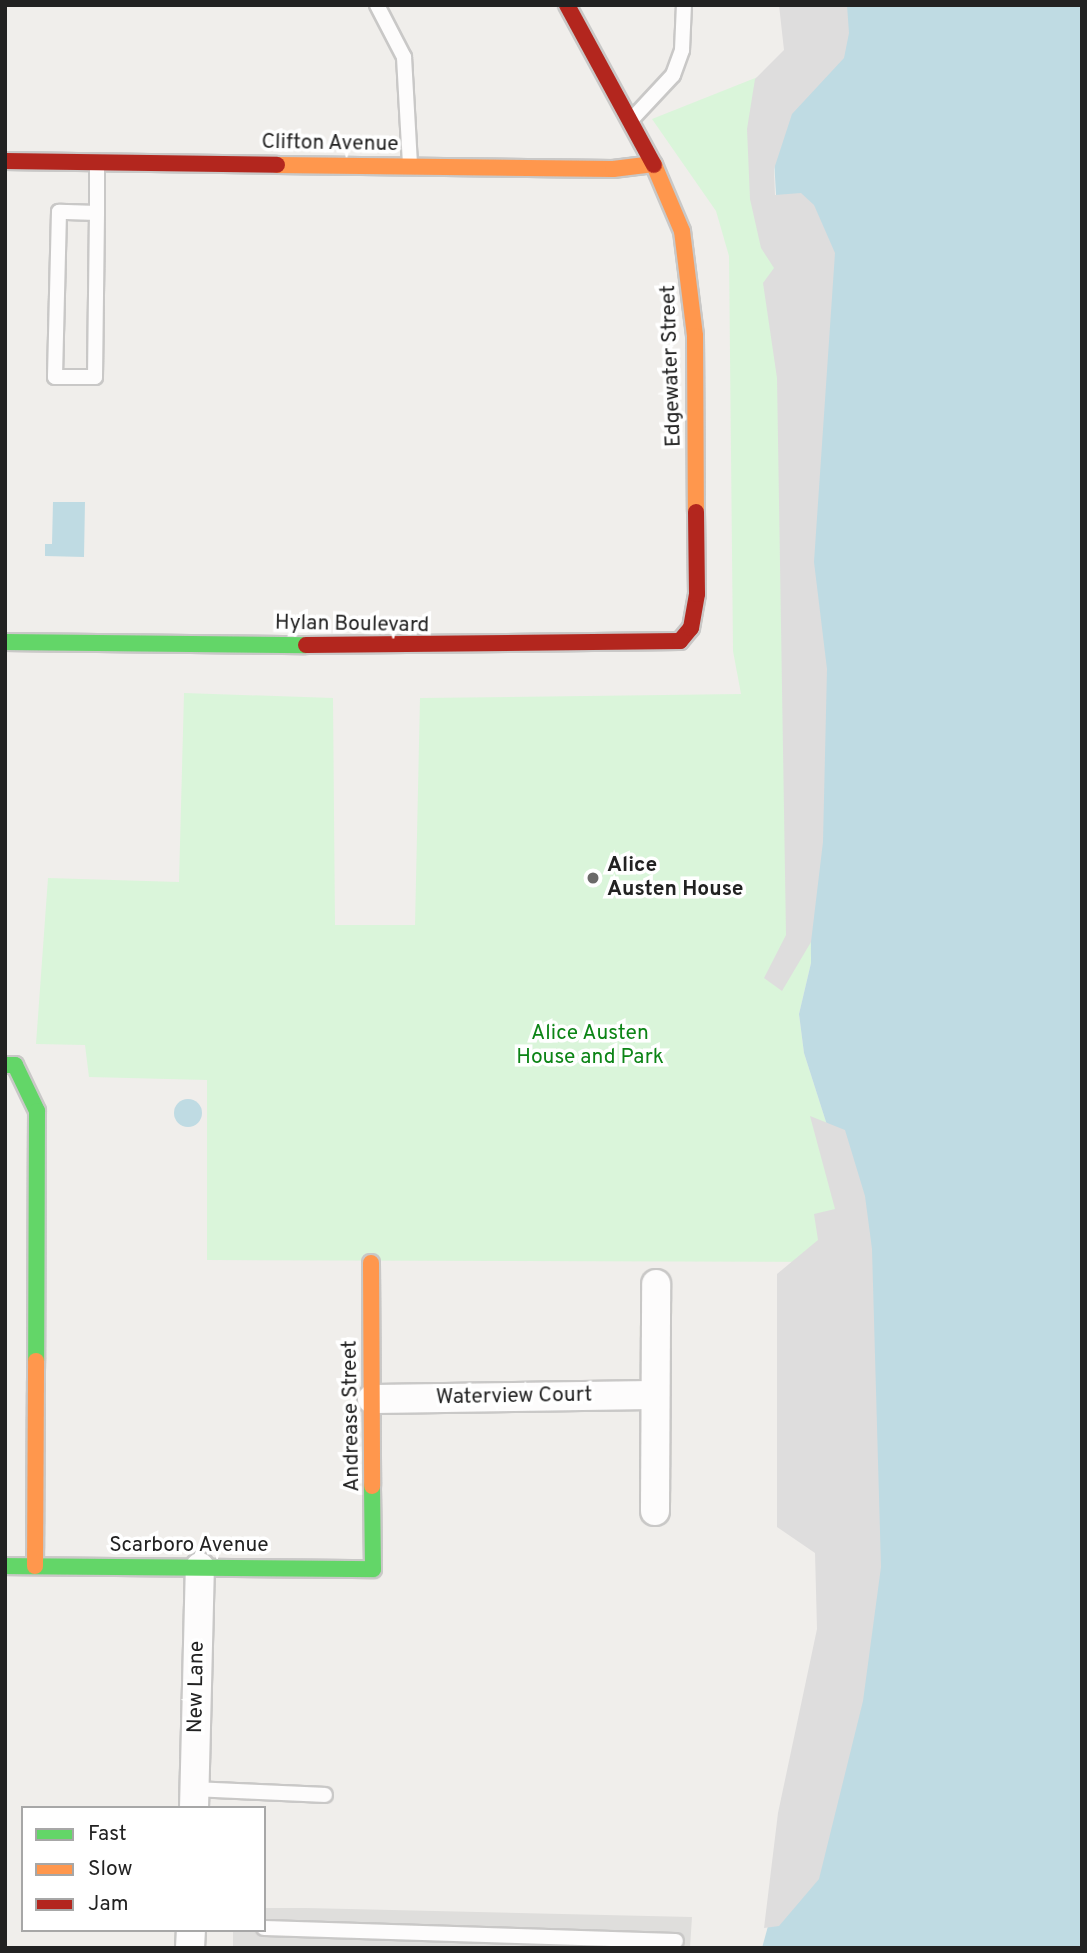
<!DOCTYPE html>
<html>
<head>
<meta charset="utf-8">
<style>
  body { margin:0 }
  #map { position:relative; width:1087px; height:1953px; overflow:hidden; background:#f0eeeb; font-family:Overpass,sans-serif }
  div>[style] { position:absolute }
  .residential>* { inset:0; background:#dfdedc }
  .park>* { inset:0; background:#daf5da }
  .water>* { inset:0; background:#bfdbe3 }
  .round { border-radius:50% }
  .pier>* { inset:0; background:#dedddd }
  .roads { filter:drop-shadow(2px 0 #c9c8c7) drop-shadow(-2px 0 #c9c8c7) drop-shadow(0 2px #c9c8c7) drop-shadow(0 -2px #c9c8c7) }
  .lane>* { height:14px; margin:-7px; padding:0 7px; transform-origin:7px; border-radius:7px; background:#fdfcfc }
  .street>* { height:28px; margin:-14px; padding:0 14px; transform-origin:14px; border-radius:14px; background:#fdfcfc }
  .fast>* { height:16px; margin:-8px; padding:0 8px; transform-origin:8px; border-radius:8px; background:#63d668 }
  .slow>* { height:16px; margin:-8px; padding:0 8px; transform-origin:8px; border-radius:8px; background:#ff974d }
  .jam>* { height:16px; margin:-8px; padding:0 8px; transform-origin:8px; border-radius:8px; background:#b3261e }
  .dots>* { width:19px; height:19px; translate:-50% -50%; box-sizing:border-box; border:4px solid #fff; border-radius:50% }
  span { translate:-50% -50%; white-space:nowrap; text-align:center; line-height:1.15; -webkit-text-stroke:7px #fff; paint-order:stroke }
  .street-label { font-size:21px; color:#222 }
  .poi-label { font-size:21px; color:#222; font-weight:700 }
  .left { translate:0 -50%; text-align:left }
  .park-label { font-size:21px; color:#0c8416 }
  .frame { position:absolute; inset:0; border:7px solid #222; pointer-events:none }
  .legend { position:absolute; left:21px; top:1806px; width:245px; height:126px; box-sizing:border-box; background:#fff; border:2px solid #a7a7a7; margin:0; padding:9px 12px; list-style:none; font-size:21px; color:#222 }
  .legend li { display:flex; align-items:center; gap:14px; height:35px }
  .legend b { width:35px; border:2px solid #a7a7a7 }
</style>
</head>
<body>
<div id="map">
  <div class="residential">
    <i style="clip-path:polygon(264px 1908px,306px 1908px,692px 1917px,690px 1948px,233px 1948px,233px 1930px,264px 1930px)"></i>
  </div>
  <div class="park">
    <i style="clip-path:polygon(765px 74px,810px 789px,811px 963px,799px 1014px,804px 1053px,849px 1194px,852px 1262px,207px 1260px,207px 1080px,89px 1077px,85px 1045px,36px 1044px,48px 878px,179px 882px,184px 693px,333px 698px,335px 925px,415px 925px,420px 698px,741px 694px,733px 651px,729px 256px,716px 211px,652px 119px)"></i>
  </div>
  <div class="water">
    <i style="clip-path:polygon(812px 5px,1082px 5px,1082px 1948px,762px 1948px,832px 1693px,849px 1194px,804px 1053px,799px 1014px,811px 963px,810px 789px,770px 89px)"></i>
    <i style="clip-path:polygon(53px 502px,85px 502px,84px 557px,45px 556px,45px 544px,52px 544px)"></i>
    <i class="round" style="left:174px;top:1099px;width:28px;height:28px"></i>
  </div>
  <div class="pier">
    <i style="clip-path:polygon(779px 5px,847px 5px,849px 33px,844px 58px,792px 114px,774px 169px,775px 195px,801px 193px,814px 205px,835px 253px,814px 562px,827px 669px,823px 842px,811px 942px,782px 991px,764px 978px,786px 935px,777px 378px,763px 283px,774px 268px,761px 248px,750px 199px,747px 129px,755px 79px,784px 50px)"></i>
    <i style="clip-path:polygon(810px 1116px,845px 1130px,865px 1196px,872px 1249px,881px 1567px,863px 1701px,819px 1879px,779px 1926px,764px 1928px,778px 1813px,817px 1629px,815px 1553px,777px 1527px,777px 1274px,818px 1240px,814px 1214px,835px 1209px)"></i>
  </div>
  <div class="roads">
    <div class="lane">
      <i style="left:377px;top:5px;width:59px;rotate:62.6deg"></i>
      <i style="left:404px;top:57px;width:108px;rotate:86.8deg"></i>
      <i style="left:632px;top:119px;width:60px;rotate:-47deg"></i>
      <i style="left:673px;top:75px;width:27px;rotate:-70deg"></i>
      <i style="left:682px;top:50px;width:45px;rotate:-87.5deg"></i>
      <i style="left:97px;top:213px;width:38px;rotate:-178deg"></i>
      <i style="left:59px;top:212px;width:165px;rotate:91.4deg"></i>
      <i style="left:55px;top:377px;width:40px"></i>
      <i style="left:95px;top:377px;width:164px;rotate:-89.3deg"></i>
      <i style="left:97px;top:213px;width:49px;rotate:-90deg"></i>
      <i style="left:194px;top:1789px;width:131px;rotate:2.6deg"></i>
      <i style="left:264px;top:1928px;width:412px;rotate:1.8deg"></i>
    </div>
    <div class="street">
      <i style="left:372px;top:1399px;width:283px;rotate:-0.8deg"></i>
      <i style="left:655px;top:1511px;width:227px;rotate:-89.7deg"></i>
      <i style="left:194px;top:1808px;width:241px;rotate:-88.6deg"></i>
      <i style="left:190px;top:1948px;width:18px;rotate:-87deg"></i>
    </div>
    <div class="fast">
      <i style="left:5px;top:642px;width:301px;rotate:0.6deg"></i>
      <i style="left:5px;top:1065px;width:10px"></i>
      <i style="left:15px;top:1065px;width:51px;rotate:64.4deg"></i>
      <i style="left:37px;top:1111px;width:250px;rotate:90.2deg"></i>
      <i style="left:5px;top:1566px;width:368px;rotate:0.5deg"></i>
      <i style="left:373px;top:1569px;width:83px;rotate:-90.7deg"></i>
    </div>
    <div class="slow">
      <i style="left:277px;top:165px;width:336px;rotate:0.7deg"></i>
      <i style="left:613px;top:169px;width:41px;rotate:-7deg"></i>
      <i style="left:654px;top:165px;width:72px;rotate:67deg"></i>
      <i style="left:682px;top:231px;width:106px;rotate:82.9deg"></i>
      <i style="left:695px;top:336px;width:176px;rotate:89.7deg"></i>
      <i style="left:371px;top:1263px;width:223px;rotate:89.7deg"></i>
      <i style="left:35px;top:1566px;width:205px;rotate:-89.7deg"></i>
    </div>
    <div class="jam">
      <i style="left:567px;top:5px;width:182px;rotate:61.5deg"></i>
      <i style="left:5px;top:161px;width:272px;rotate:0.8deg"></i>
      <i style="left:306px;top:645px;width:374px;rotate:-0.6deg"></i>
      <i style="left:680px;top:641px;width:17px;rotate:-50deg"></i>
      <i style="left:691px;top:628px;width:35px;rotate:-80deg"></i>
      <i style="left:697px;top:594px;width:82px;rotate:-90.7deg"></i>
    </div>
  </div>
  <div class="dots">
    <i style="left:593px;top:878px;background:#6a6968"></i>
  </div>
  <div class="street-label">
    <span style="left:330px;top:144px;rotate:1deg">Clifton Avenue</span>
    <span style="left:672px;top:366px;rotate:-92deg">Edgewater Street</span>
    <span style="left:352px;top:625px;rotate:1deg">Hylan Boulevard</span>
    <span style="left:514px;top:1397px;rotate:-1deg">Waterview Court</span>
    <span style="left:352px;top:1416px;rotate:-91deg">Andrease Street</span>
    <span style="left:189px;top:1546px">Scarboro Avenue</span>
    <span style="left:197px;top:1687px;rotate:-89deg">New Lane</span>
  </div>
  <div class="poi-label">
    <span class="left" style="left:607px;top:878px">Alice<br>Austen House</span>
  </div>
  <div class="park-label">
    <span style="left:590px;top:1046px">Alice Austen<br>House and Park</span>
  </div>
  <div class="frame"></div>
  <ul class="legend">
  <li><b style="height:9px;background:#63d668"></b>Fast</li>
  <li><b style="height:9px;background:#ff974d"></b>Slow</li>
  <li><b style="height:9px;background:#b3261e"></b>Jam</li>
  </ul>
</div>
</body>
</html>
